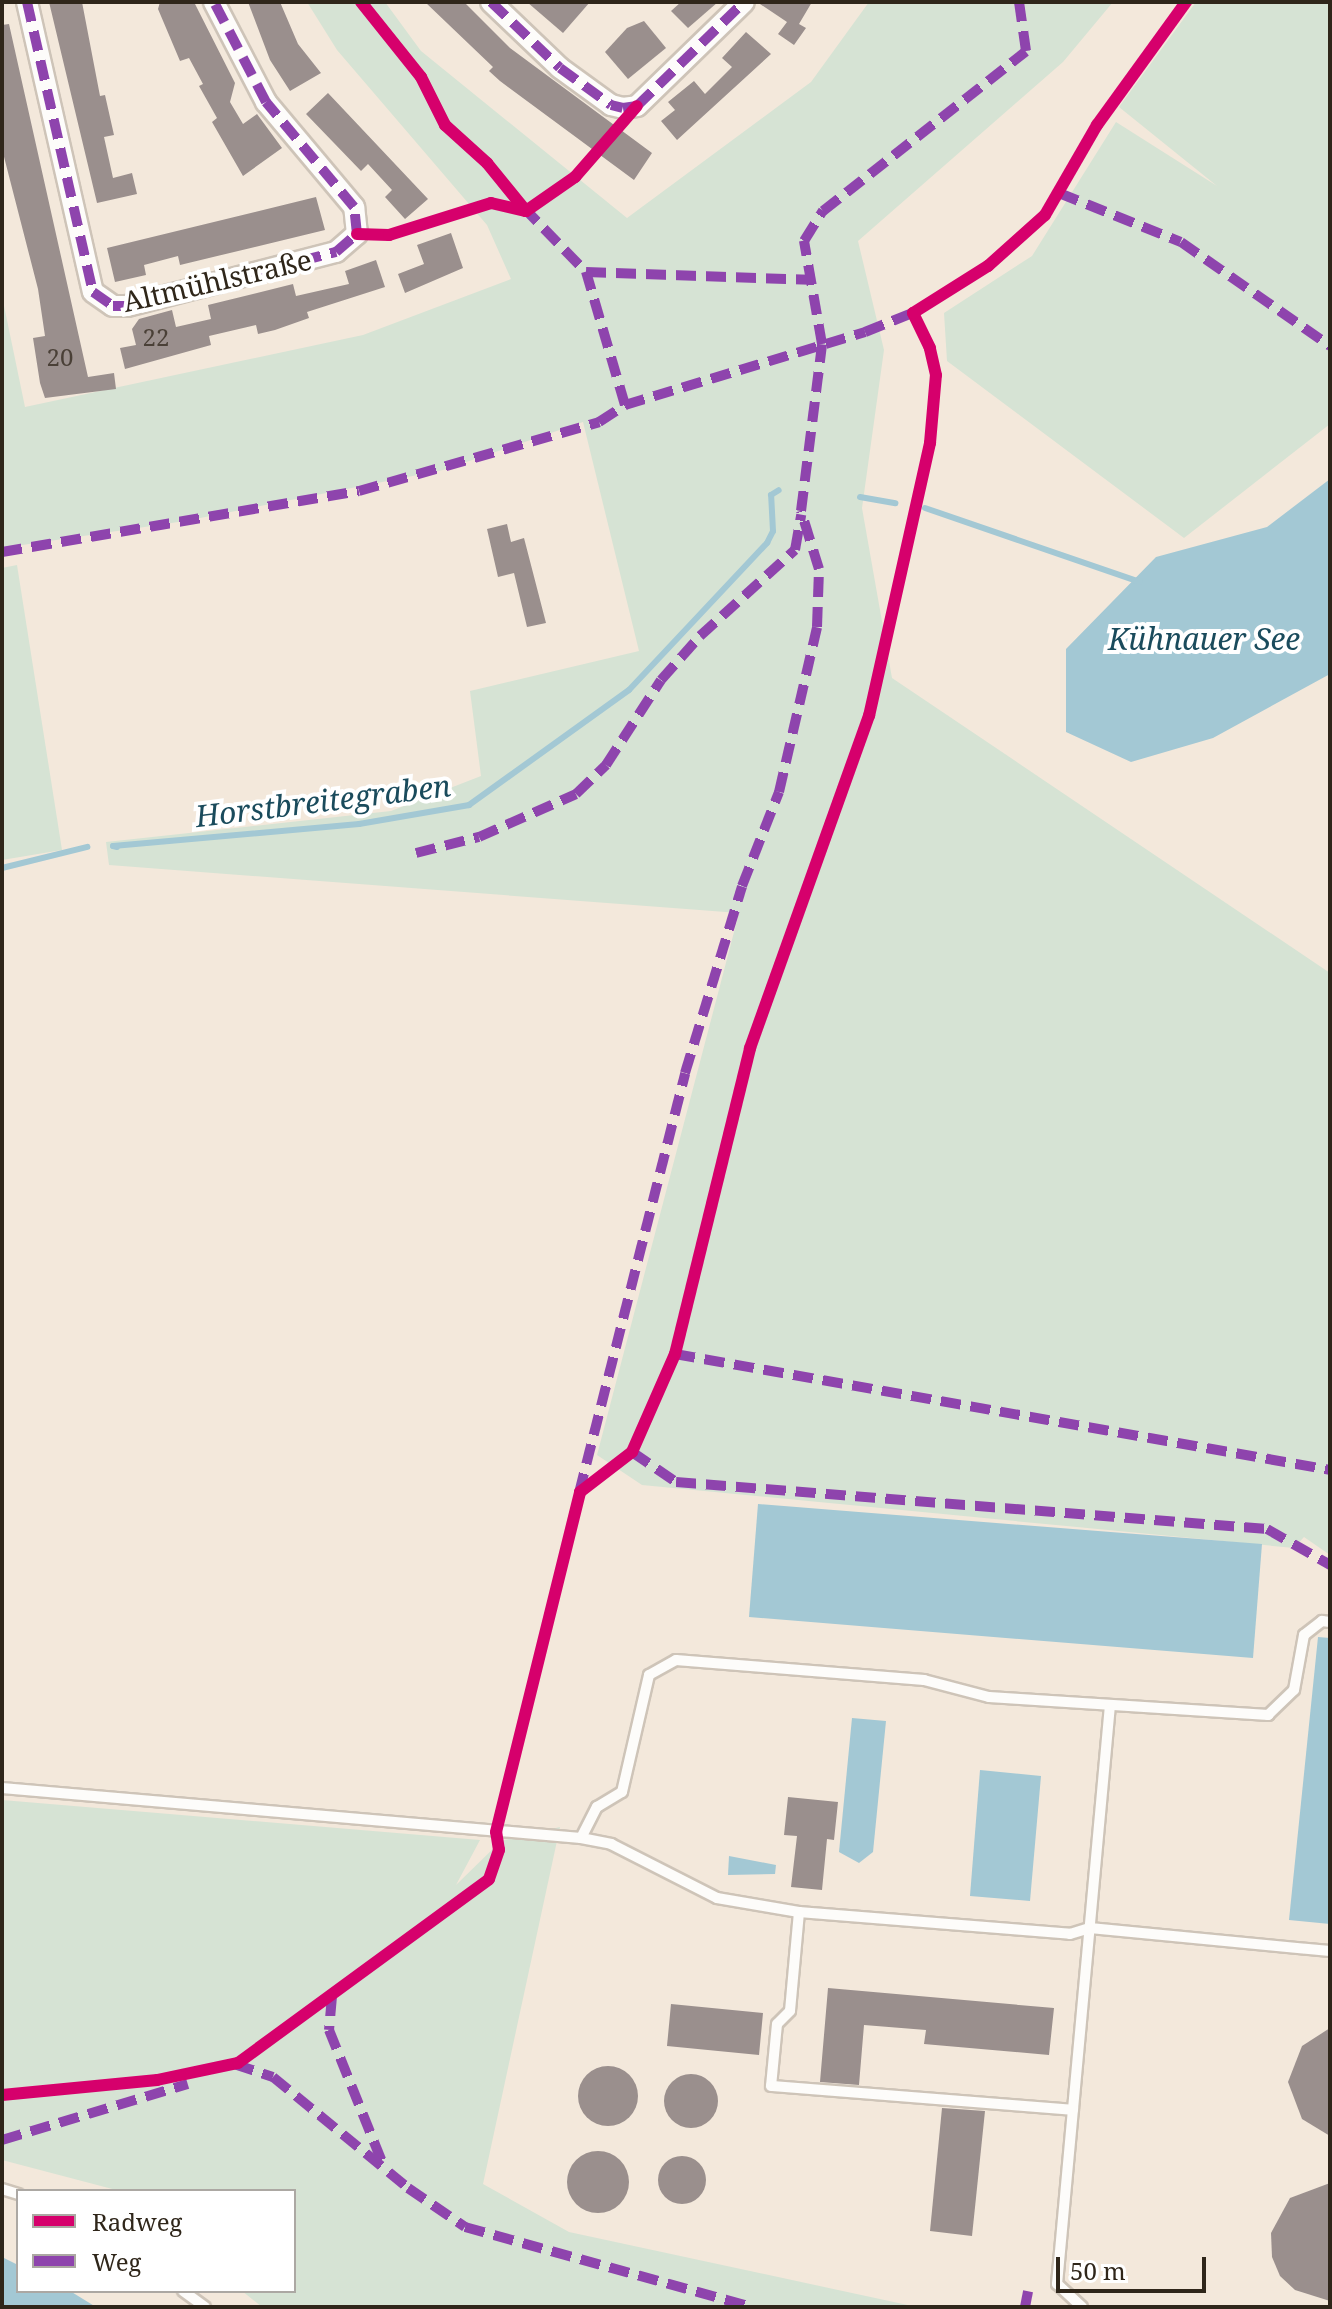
<!DOCTYPE html>
<html>
<head>
<meta charset="utf-8">
<style>
  body { margin:0 }
  #map { position:relative; width:1332px; height:2309px; overflow:hidden; background:#f3e8db; font-family:"Noto Serif",serif }
  div>[style] { position:absolute }
  .green>* { inset:0; background:#d6e3d4 }
  .water>* { inset:0; background:#a3c8d4 }
  .stream>* { height:6px; margin:-3px; padding:0 3px; transform-origin:3px; border-radius:3px; background:#a3c8d4 }
  .building>* { inset:0; background:#9a8f8d }
  .round { border-radius:50% }
  .path>* { height:4px; margin-top:-2px; transform-origin:0; background:repeating-linear-gradient(90deg,#d0cdc7 0 4px,transparent 0 10px) }
  .roads { filter:drop-shadow(2px 0 #cec4b8) drop-shadow(-2px 0 #cec4b8) drop-shadow(0 2px #cec4b8) drop-shadow(0 -2px #cec4b8) }
  .service>* { height:10px; margin:-5px; padding:0 5px; transform-origin:5px; border-radius:5px; background:#fdfcfa }
  .minor>* { height:20px; margin:-10px; padding:0 10px; transform-origin:10px; border-radius:10px; background:#fdfcfa }
  .quiet>* { height:10px; margin-top:-5px; transform-origin:0; background:repeating-linear-gradient(90deg,#8e44ad 0 20px,transparent 0 30px) }
  .cycleway>* { height:12px; margin:-6px; padding:0 6px; transform-origin:6px; border-radius:6px; background:#d6006c }
  span { translate:-50% -50%; white-space:nowrap; text-align:center; line-height:1.15; -webkit-text-stroke:8px #fff; paint-order:stroke }
  .number-label { font-size:24px; color:#4a4037 }
  .number-label span { -webkit-text-stroke-width:0 }
  .street-label { font-size:28px; color:#2f261a }
  .water-label { font-size:30px; color:#1a4b5c; font-style:italic }
  .frame { position:absolute; inset:0; border:4px solid #2f261a; pointer-events:none }
  .legend { position:absolute; left:16px; top:2189px; width:280px; height:104px; box-sizing:border-box; background:#fff; border:2px solid #aca8a3; margin:0; padding:10px 14px; list-style:none; font-size:24px; color:#2f261a }
  .legend li { display:flex; align-items:center; gap:16px; height:40px }
  .legend b { width:40px; border:2px solid #aca8a3 }
  .scale { position:absolute; left:1056px; top:2257px; width:150px; height:36px; box-sizing:border-box; border:4px solid #2f261a; border-top:0; padding-left:10px; font-size:24px; line-height:28px; white-space:nowrap; color:#2f261a; -webkit-text-stroke:6px #fff; paint-order:stroke }
</style>
</head>
<body>
<div id="map">
  <div class="green">
    <i style="clip-path:polygon(307px 2px,385px 2px,421px 51px,627px 218px,811px 82px,869px 2px,1113px 2px,1063px 62px,858px 241px,884px 350px,862px 508px,892px 678px,1330px 973px,1330px 1555px,1304px 1537px,1294px 1548px,642px 1485px,597px 1455px,739px 913px,109px 865px,106px 842px,391px 811px,481px 776px,470px 691px,639px 651px,583px 422px,443px 470px,185px 521px,2px 548px,2px 296px,25px 407px,363px 335px,511px 279px,487px 225px,337px 50px)"></i>
    <i style="clip-path:polygon(1196px 2px,1330px 2px,1330px 424px,1184px 538px,947px 361px,944px 313px,1032px 256px,1116px 122px,1217px 186px,1119px 107px)"></i>
    <i style="clip-path:polygon(17px 565px,62px 850px,2px 860px,2px 568px)"></i>
    <i style="clip-path:polygon(2px 1800px,480px 1840px,456px 1885px,501px 1841px,560px 1827px,483px 2184px,569px 2232px,917px 2307px,262px 2307px,242px 2291px,294px 2291px,294px 2191px,120px 2191px,2px 2160px)"></i>
  </div>
  <div class="water">
    <i style="clip-path:polygon(1330px 479px,1330px 674px,1213px 738px,1131px 762px,1066px 732px,1066px 649px,1156px 557px,1267px 527px)"></i>
    <i style="clip-path:polygon(758px 1504px,1262px 1544px,1253px 1658px,749px 1617px)"></i>
    <i style="clip-path:polygon(1318px 1637px,1330px 1638px,1330px 1924px,1289px 1920px)"></i>
    <i style="clip-path:polygon(852px 1718px,886px 1721px,873px 1852px,859px 1863px,839px 1852px)"></i>
    <i style="clip-path:polygon(980px 1770px,1041px 1776px,1030px 1901px,970px 1896px)"></i>
    <i style="clip-path:polygon(729px 1856px,776px 1865px,775px 1874px,728px 1875px)"></i>
    <i style="clip-path:polygon(2px 2257px,18px 2265px,18px 2291px,70px 2291px,96px 2307px,2px 2307px)"></i>
  </div>
  <div class="stream">
    <i style="left:860px;top:497px;width:36px;rotate:10deg"></i>
    <i style="left:925px;top:508px;width:227px;rotate:19deg"></i>
    <i style="left:117px;top:847px;width:4px;rotate:-166deg"></i>
    <i style="left:113px;top:846px;width:247px;rotate:-5.1deg"></i>
    <i style="left:359px;top:824px;width:112px;rotate:-9.8deg"></i>
    <i style="left:469px;top:805px;width:197px;rotate:-35.7deg"></i>
    <i style="left:629px;top:690px;width:202px;rotate:-46.8deg"></i>
    <i style="left:767px;top:543px;width:13px;rotate:-63deg"></i>
    <i style="left:773px;top:531px;width:36px;rotate:-93deg"></i>
    <i style="left:771px;top:495px;width:9px;rotate:-32deg"></i>
    <i style="left:2px;top:868px;width:88px;rotate:-13.9deg"></i>
  </div>
  <div class="building">
    <i style="clip-path:polygon(49px 2px,82px 2px,100px 96px,105px 95px,114px 135px,104px 137px,113px 178px,132px 173px,137px 194px,97px 203px)"></i>
    <i style="clip-path:polygon(160px 2px,194px 2px,235px 83px,230px 102px,243px 124px,257px 114px,282px 148px,243px 176px,212px 122px,217px 118px,199px 86px,203px 84px,189px 58px,180px 61px,158px 9px)"></i>
    <i style="clip-path:polygon(248px 2px,280px 2px,298px 44px,321px 73px,290px 91px,270px 60px)"></i>
    <i style="clip-path:polygon(425px 2px,464px 2px,510px 48px,652px 153px,634px 180px,500px 81px,489px 71px,493px 67px)"></i>
    <i style="clip-path:polygon(527px 2px,590px 2px,563px 33px)"></i>
    <i style="clip-path:polygon(681px 2px,718px 2px,688px 28px,671px 11px)"></i>
    <i style="clip-path:polygon(757px 2px,812px 2px,799px 24px,806px 28px,794px 45px,778px 34px,787px 22px)"></i>
    <i style="clip-path:polygon(644px 21px,666px 48px,628px 79px,605px 52px,627px 28px)"></i>
    <i style="clip-path:polygon(9px 24px,88px 377px,114px 373px,116px 389px,45px 398px,40px 383px,33px 338px,45px 336px,38px 289px,2px 149px,2px 25px)"></i>
    <i style="clip-path:polygon(746px 32px,771px 54px,677px 140px,661px 121px,675px 110px,668px 102px,694px 81px,705px 94px,732px 67px,722px 58px)"></i>
    <i style="clip-path:polygon(328px 93px,428px 199px,405px 219px,385px 197px,392px 190px,368px 164px,361px 171px,306px 114px)"></i>
    <i style="clip-path:polygon(316px 197px,325px 230px,180px 265px,178px 256px,144px 265px,146px 275px,115px 282px,107px 248px)"></i>
    <i style="clip-path:polygon(451px 233px,463px 268px,405px 293px,398px 274px,424px 264px,417px 245px)"></i>
    <i style="clip-path:polygon(376px 260px,385px 287px,307px 312px,309px 318px,275px 330px,258px 334px,256px 325px,209px 336px,211px 345px,125px 369px,120px 348px,136px 345px,132px 329px,139px 319px,172px 310px,176px 327px,211px 319px,208px 305px,293px 284px,296px 296px,349px 284px,345px 271px)"></i>
    <i style="clip-path:polygon(507px 524px,511px 542px,524px 538px,546px 623px,527px 627px,514px 573px,498px 577px,487px 529px)"></i>
    <i style="clip-path:polygon(788px 1797px,838px 1802px,834px 1840px,827px 1839px,822px 1890px,791px 1887px,797px 1836px,784px 1835px)"></i>
    <i style="clip-path:polygon(828px 1988px,1054px 2008px,1049px 2055px,924px 2044px,926px 2030px,864px 2025px,859px 2085px,820px 2082px)"></i>
    <i style="clip-path:polygon(671px 2004px,763px 2013px,759px 2055px,667px 2046px)"></i>
    <i style="clip-path:polygon(1330px 2028px,1330px 2136px,1302px 2119px,1288px 2082px,1302px 2046px)"></i>
    <i class="round" style="left:578px;top:2066px;width:60px;height:60px"></i>
    <i class="round" style="left:664px;top:2074px;width:54px;height:54px"></i>
    <i style="clip-path:polygon(942px 2108px,985px 2111px,972px 2236px,930px 2231px)"></i>
    <i class="round" style="left:567px;top:2151px;width:62px;height:62px"></i>
    <i class="round" style="left:658px;top:2156px;width:48px;height:48px"></i>
    <i style="clip-path:polygon(1330px 2183px,1330px 2301px,1295px 2290px,1280px 2276px,1272px 2257px,1271px 2233px,1290px 2198px)"></i>
  </div>
  <div class="path">
    <i style="left:375px;top:235px;width:14px"></i>
  </div>
  <div class="roads">
    <div class="service">
      <i style="left:2px;top:1788px;width:581px;rotate:4.94deg"></i>
      <i style="left:581px;top:1838px;width:31px;rotate:11deg"></i>
      <i style="left:611px;top:1844px;width:119px;rotate:27deg"></i>
      <i style="left:717px;top:1898px;width:83px;rotate:9.7deg"></i>
      <i style="left:799px;top:1912px;width:272px;rotate:4.6deg"></i>
      <i style="left:1070px;top:1934px;width:21px;rotate:-17deg"></i>
      <i style="left:1090px;top:1928px;width:241px;rotate:5.5deg"></i>
      <i style="left:581px;top:1838px;width:35px;rotate:-63deg"></i>
      <i style="left:597px;top:1807px;width:29px;rotate:-31deg"></i>
      <i style="left:622px;top:1792px;width:120px;rotate:-77deg"></i>
      <i style="left:649px;top:1675px;width:31px;rotate:-29deg"></i>
      <i style="left:676px;top:1660px;width:249px;rotate:4.6deg"></i>
      <i style="left:924px;top:1680px;width:67px;rotate:14.7deg"></i>
      <i style="left:989px;top:1697px;width:280px;rotate:3.7deg"></i>
      <i style="left:1268px;top:1715px;width:36px;rotate:-44deg"></i>
      <i style="left:1294px;top:1690px;width:56px;rotate:-79.7deg"></i>
      <i style="left:1304px;top:1635px;width:23px;rotate:-38deg"></i>
      <i style="left:1322px;top:1621px;width:8px;rotate:7deg"></i>
      <i style="left:799px;top:1912px;width:99px;rotate:95.2deg"></i>
      <i style="left:790px;top:2011px;width:18px;rotate:135deg"></i>
      <i style="left:777px;top:2024px;width:62px;rotate:95.5deg"></i>
      <i style="left:771px;top:2086px;width:303px;rotate:4.5deg"></i>
      <i style="left:2px;top:2189px;width:17px;rotate:17deg"></i>
      <i style="left:183px;top:2291px;width:27px;rotate:36deg"></i>
      <i style="left:1082px;top:2307px;width:34px;rotate:-137deg"></i>
      <i style="left:1057px;top:2284px;width:581px;rotate:-84.77deg"></i>
    </div>
    <div class="minor">
      <i style="left:27px;top:2px;width:297px;rotate:77.2deg"></i>
      <i style="left:93px;top:292px;width:24px;rotate:35deg"></i>
      <i style="left:113px;top:306px;width:14px"></i>
      <i style="left:127px;top:306px;width:216px;rotate:-14.5deg"></i>
      <i style="left:336px;top:252px;width:28px;rotate:-41deg"></i>
      <i style="left:357px;top:234px;width:27px;rotate:-96deg"></i>
      <i style="left:354px;top:207px;width:137px;rotate:-130deg"></i>
      <i style="left:266px;top:102px;width:113px;rotate:-117.5deg"></i>
      <i style="left:491px;top:2px;width:95px;rotate:43.7deg"></i>
      <i style="left:560px;top:68px;width:63px;rotate:36deg"></i>
      <i style="left:611px;top:105px;width:12px;rotate:14deg"></i>
      <i style="left:623px;top:108px;width:14px;rotate:-8deg"></i>
      <i style="left:637px;top:106px;width:149px;rotate:-44.2deg"></i>
    </div>
  </div>
  <div class="quiet">
    <i style="left:27px;top:2px;width:297px;rotate:77.2deg"></i>
    <i style="left:93px;top:292px;width:24px;rotate:35deg"></i>
    <i style="left:113px;top:306px;width:14px"></i>
    <i style="left:127px;top:306px;width:216px;rotate:-14.5deg"></i>
    <i style="left:336px;top:252px;width:28px;rotate:-41deg"></i>
    <i style="left:357px;top:234px;width:27px;rotate:-96deg"></i>
    <i style="left:354px;top:207px;width:137px;rotate:-130deg"></i>
    <i style="left:266px;top:102px;width:113px;rotate:-117.5deg"></i>
    <i style="left:491px;top:2px;width:95px;rotate:43.7deg"></i>
    <i style="left:560px;top:68px;width:63px;rotate:36deg"></i>
    <i style="left:611px;top:105px;width:12px;rotate:14deg"></i>
    <i style="left:623px;top:108px;width:14px;rotate:-8deg"></i>
    <i style="left:637px;top:106px;width:149px;rotate:-44.2deg"></i>
    <i style="left:1059px;top:193px;width:131px;rotate:21.9deg"></i>
    <i style="left:1181px;top:242px;width:182px;rotate:34.9deg"></i>
    <i style="left:523px;top:207px;width:91px;rotate:45.9deg"></i>
    <i style="left:625px;top:405px;width:139px;rotate:-106.3deg"></i>
    <i style="left:586px;top:272px;width:224px;rotate:2deg"></i>
    <i style="left:2px;top:552px;width:362px;rotate:-9.7deg"></i>
    <i style="left:359px;top:491px;width:250px;rotate:-16deg"></i>
    <i style="left:599px;top:422px;width:31px;rotate:-33deg"></i>
    <i style="left:625px;top:405px;width:251px;rotate:-16.9deg"></i>
    <i style="left:865px;top:332px;width:56px;rotate:-22deg"></i>
    <i style="left:416px;top:853px;width:65px;rotate:-14.3deg"></i>
    <i style="left:479px;top:837px;width:106px;rotate:-23.9deg"></i>
    <i style="left:576px;top:794px;width:42px;rotate:-44deg"></i>
    <i style="left:606px;top:765px;width:101px;rotate:-57.1deg"></i>
    <i style="left:661px;top:680px;width:59px;rotate:-48.4deg"></i>
    <i style="left:700px;top:636px;width:128px;rotate:-42.2deg"></i>
    <i style="left:795px;top:550px;width:36px;rotate:-80deg"></i>
    <i style="left:675px;top:1354px;width:665px;rotate:10.04deg"></i>
    <i style="left:632px;top:1452px;width:53px;rotate:34.3deg"></i>
    <i style="left:676px;top:1482px;width:593px;rotate:4.55deg"></i>
    <i style="left:1267px;top:1529px;width:73px;rotate:29.7deg"></i>
    <i style="left:579px;top:1493px;width:433px;rotate:-75.8deg"></i>
    <i style="left:685px;top:1073px;width:195px;rotate:-73deg"></i>
    <i style="left:742px;top:886px;width:101px;rotate:-68.5deg"></i>
    <i style="left:779px;top:792px;width:169px;rotate:-77deg"></i>
    <i style="left:817px;top:627px;width:58px;rotate:-88deg"></i>
    <i style="left:819px;top:569px;width:61px;rotate:-107.2deg"></i>
    <i style="left:801px;top:511px;width:168px;rotate:-82.8deg"></i>
    <i style="left:822px;top:344px;width:105px;rotate:-99.9deg"></i>
    <i style="left:804px;top:241px;width:36px;rotate:-58deg"></i>
    <i style="left:823px;top:211px;width:258px;rotate:-38.2deg"></i>
    <i style="left:1026px;top:51px;width:49px;rotate:-98.1deg"></i>
    <i style="left:332px;top:1996px;width:34px;rotate:95deg"></i>
    <i style="left:329px;top:2030px;width:144px;rotate:68.1deg"></i>
    <i style="left:234px;top:2064px;width:41px;rotate:18.4deg"></i>
    <i style="left:273px;top:2077px;width:175px;rotate:39.4deg"></i>
    <i style="left:408px;top:2188px;width:69px;rotate:34.4deg"></i>
    <i style="left:465px;top:2227px;width:298px;rotate:15.6deg"></i>
    <i style="left:2px;top:2140px;width:194px;rotate:-16.8deg"></i>
    <i style="left:1025px;top:2307px;width:16px;rotate:-79deg"></i>
  </div>
  <div class="cycleway">
    <i style="left:361px;top:2px;width:96px;rotate:51.3deg"></i>
    <i style="left:421px;top:77px;width:54px;rotate:63.4deg"></i>
    <i style="left:445px;top:125px;width:57px;rotate:42.1deg"></i>
    <i style="left:487px;top:163px;width:62px;rotate:50.9deg"></i>
    <i style="left:357px;top:234px;width:32px;rotate:2deg"></i>
    <i style="left:389px;top:235px;width:107px;rotate:-17.4deg"></i>
    <i style="left:491px;top:203px;width:36px;rotate:13deg"></i>
    <i style="left:526px;top:211px;width:60px;rotate:-34.8deg"></i>
    <i style="left:575px;top:177px;width:94px;rotate:-48.9deg"></i>
    <i style="left:2px;top:2095px;width:156px;rotate:-5.5deg"></i>
    <i style="left:157px;top:2080px;width:83px;rotate:-11.9deg"></i>
    <i style="left:238px;top:2063px;width:311px;rotate:-36.2deg"></i>
    <i style="left:489px;top:1879px;width:31px;rotate:-71deg"></i>
    <i style="left:499px;top:1850px;width:18px;rotate:-99deg"></i>
    <i style="left:496px;top:1832px;width:350px;rotate:-76.1deg"></i>
    <i style="left:580px;top:1492px;width:66px;rotate:-37.6deg"></i>
    <i style="left:632px;top:1452px;width:107px;rotate:-66.3deg"></i>
    <i style="left:675px;top:1354px;width:315px;rotate:-76.2deg"></i>
    <i style="left:750px;top:1048px;width:353px;rotate:-70.3deg"></i>
    <i style="left:869px;top:716px;width:280px;rotate:-77.4deg"></i>
    <i style="left:930px;top:443px;width:68px;rotate:-85deg"></i>
    <i style="left:936px;top:375px;width:28px;rotate:-103deg"></i>
    <i style="left:930px;top:348px;width:39px;rotate:-116deg"></i>
    <i style="left:913px;top:313px;width:89px;rotate:-32.1deg"></i>
    <i style="left:988px;top:266px;width:76px;rotate:-41.8deg"></i>
    <i style="left:1045px;top:215px;width:104px;rotate:-60deg"></i>
    <i style="left:1097px;top:125px;width:152px;rotate:-54.1deg"></i>
  </div>
  <div class="number-label">
    <span style="left:156px;top:337px">22</span>
    <span style="left:60px;top:357px">20</span>
  </div>
  <div class="street-label">
    <span style="left:217px;top:280px;rotate:-13deg">Altmühlstraße</span>
  </div>
  <div class="water-label">
    <span style="left:1204px;top:639px">Kühnauer See</span>
    <span style="left:323px;top:801px;rotate:-7deg">Horstbreitegraben</span>
  </div>
  <div class="frame"></div>
  <ul class="legend">
  <li><b style="height:10px;background:#d6006c"></b>Radweg</li>
  <li><b style="height:10px;background:#8e44ad"></b>Weg</li>
  </ul>
  <div class="scale">50 m</div>
</div>
</body>
</html>
